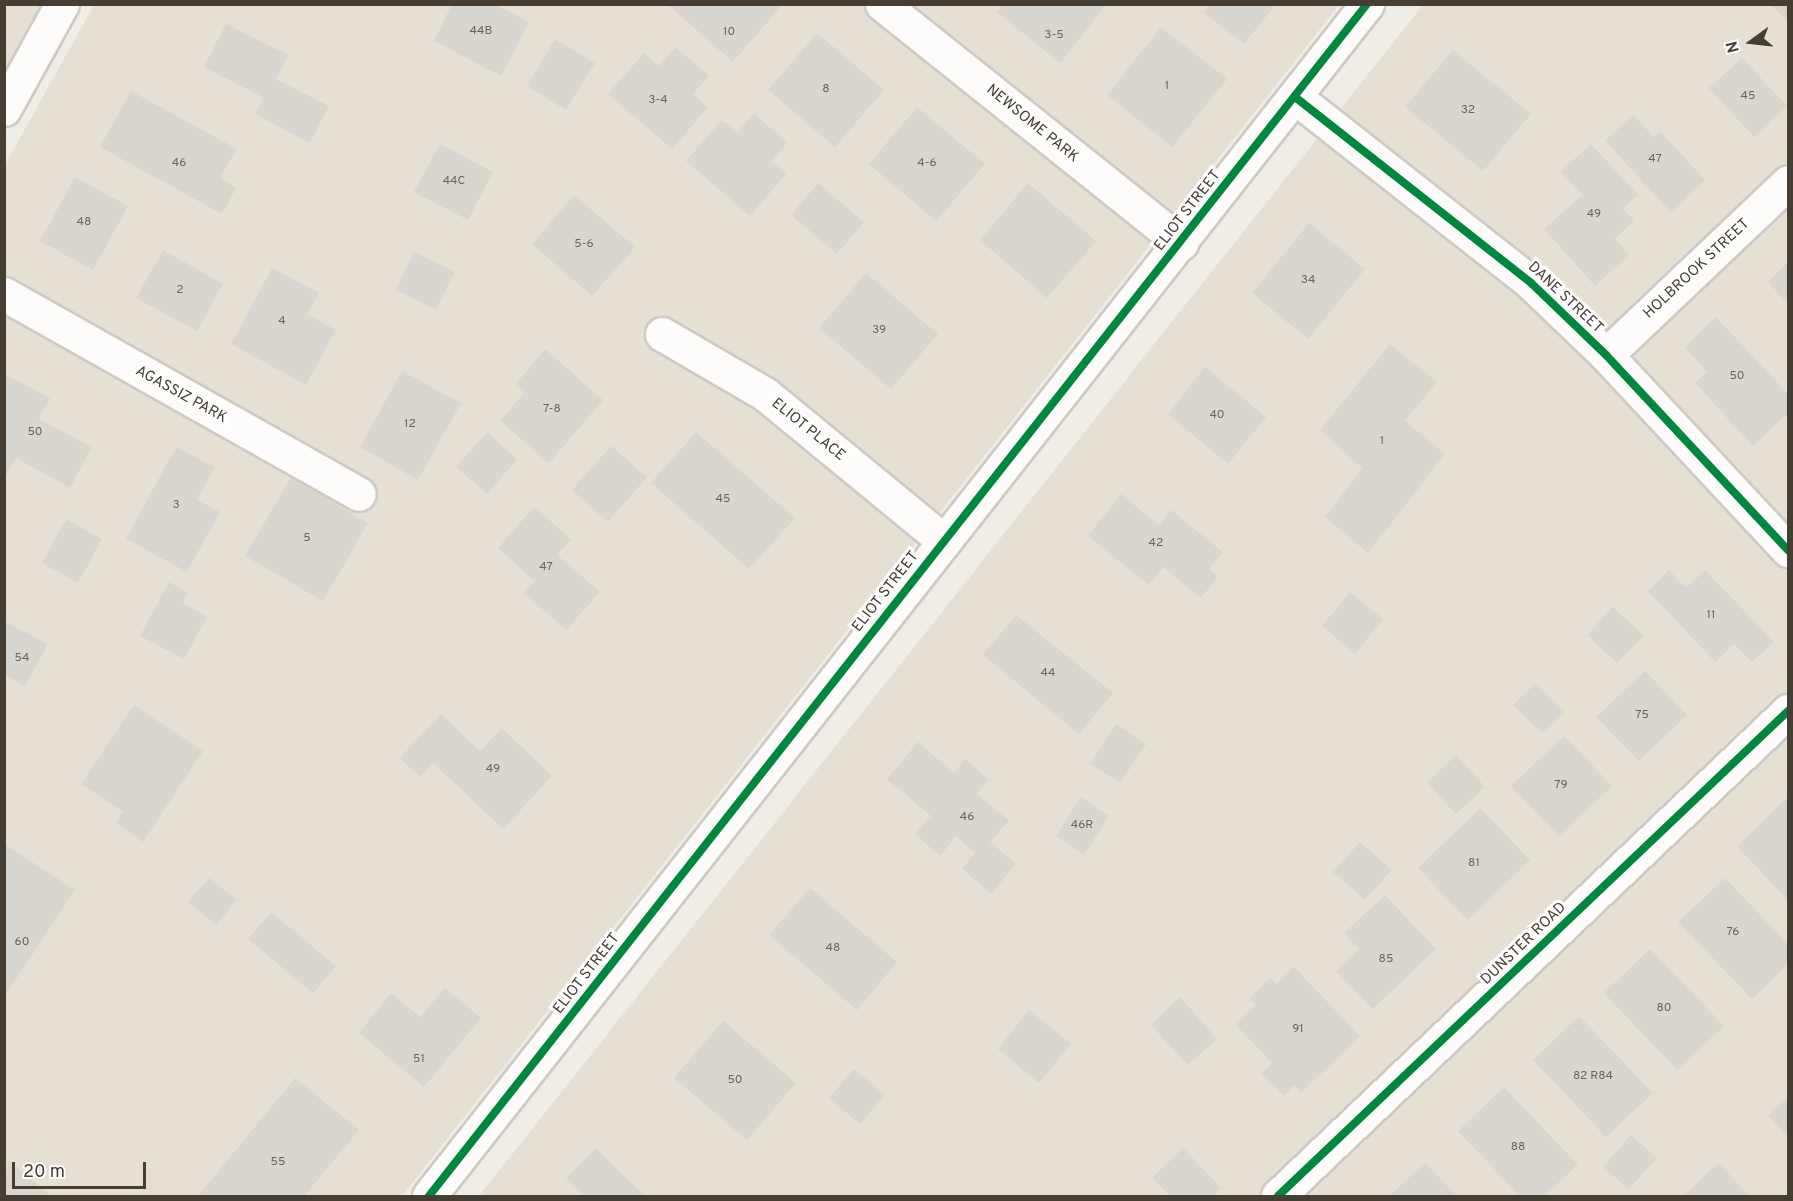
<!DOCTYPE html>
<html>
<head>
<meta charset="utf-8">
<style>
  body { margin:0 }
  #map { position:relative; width:1793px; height:1201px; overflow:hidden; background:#f0ede7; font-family:Overpass,sans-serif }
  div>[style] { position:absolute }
  .residential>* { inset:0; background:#e5dfd4 }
  .building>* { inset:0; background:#d9d6d0 }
  .roads { filter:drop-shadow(2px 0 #cecbc5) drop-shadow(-2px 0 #cecbc5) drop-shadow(0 2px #cecbc5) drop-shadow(0 -2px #cecbc5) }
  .street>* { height:33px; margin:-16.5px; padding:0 16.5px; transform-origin:16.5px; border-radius:16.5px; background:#fdfcfb }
  .cycleway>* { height:8px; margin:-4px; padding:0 4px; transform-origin:4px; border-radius:4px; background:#00873e }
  span { translate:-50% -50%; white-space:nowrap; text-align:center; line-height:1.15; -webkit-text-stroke:6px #fff; paint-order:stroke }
  .number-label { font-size:12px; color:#6c655b }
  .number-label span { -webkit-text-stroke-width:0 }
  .street-label { font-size:15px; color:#463e33 }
  .frame { position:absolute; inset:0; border:6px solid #463e33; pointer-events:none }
  .north { position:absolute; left:1721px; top:12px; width:60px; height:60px; -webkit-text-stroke:4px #fff; paint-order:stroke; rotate:255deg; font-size:16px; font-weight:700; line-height:24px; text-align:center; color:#463e33 }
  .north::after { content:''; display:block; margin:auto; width:21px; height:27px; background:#463e33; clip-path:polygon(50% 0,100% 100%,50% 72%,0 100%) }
  .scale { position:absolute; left:12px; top:1162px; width:134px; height:27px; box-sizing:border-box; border:3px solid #463e33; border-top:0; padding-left:8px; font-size:18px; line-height:21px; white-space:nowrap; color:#463e33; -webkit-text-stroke:4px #fff; paint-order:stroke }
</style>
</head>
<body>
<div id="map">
  <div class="residential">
    <i style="clip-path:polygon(5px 4px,42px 5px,5px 72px,4px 5px)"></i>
    <i style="clip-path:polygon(94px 5px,1339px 5px,402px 1196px,5px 1196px,5px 165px)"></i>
    <i style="clip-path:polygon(1423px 5px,1788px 5px,1788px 1196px,479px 1196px)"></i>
  </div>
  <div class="building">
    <i style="clip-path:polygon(452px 4px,495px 4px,529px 22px,501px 76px,434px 41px)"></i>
    <i style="clip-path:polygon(667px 4px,783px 4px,733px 62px)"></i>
    <i style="clip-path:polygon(1003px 4px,1107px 4px,1060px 63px,997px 12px)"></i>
    <i style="clip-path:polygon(1210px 4px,1269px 4px,1273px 8px,1244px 44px,1203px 12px)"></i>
    <i style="clip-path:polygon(1770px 4px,1788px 4px,1788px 22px)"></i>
    <i style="clip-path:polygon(226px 24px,288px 55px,276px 79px,329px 106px,310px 143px,255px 114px,264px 98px,204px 67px)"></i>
    <i style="clip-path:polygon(1161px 27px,1227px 79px,1172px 147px,1107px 95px)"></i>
    <i style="clip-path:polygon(817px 33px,884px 90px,835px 147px,768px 90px)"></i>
    <i style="clip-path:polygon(555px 39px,595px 63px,566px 110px,527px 86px)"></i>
    <i style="clip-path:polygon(675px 47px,709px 75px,693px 94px,708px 107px,672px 149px,608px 94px,644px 53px,659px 66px)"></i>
    <i style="clip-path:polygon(1453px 50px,1531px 114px,1483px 171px,1405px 107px)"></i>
    <i style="clip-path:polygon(1742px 58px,1787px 106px,1754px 137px,1709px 88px)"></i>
    <i style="clip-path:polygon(131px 91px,237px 149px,220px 178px,236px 188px,222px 214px,100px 147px)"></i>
    <i style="clip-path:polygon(917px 107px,985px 164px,936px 221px,869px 164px)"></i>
    <i style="clip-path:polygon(754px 113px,787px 143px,771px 161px,786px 174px,750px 216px,686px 161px,722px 120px,737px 133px)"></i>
    <i style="clip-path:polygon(1633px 115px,1654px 137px,1660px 131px,1705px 180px,1671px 212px,1605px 141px)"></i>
    <i style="clip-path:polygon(440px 144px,493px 172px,468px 220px,414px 192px)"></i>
    <i style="clip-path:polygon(1591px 144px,1638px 195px,1623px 208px,1634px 221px,1615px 239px,1629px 255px,1595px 286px,1544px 229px,1582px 195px,1561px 171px)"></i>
    <i style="clip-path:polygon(75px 177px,128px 206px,93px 270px,40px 241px)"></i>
    <i style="clip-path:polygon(818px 183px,864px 222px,837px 254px,791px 215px)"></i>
    <i style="clip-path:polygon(1028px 183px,1096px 241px,1047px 298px,980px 240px)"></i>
    <i style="clip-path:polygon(574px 195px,635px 247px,592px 296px,532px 244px)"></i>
    <i style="clip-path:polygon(1309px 223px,1365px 269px,1308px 339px,1252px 293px)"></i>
    <i style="clip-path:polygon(163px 250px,223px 284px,197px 331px,136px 298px)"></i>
    <i style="clip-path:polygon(414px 252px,455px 272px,436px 310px,396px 290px)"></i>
    <i style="clip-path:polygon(1788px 262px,1788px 304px,1768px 282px)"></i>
    <i style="clip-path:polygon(272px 268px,319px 293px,307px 314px,336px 330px,306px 385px,231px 344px)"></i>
    <i style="clip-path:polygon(866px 273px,938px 334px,891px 389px,819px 328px)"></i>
    <i style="clip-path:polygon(1716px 317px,1788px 394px,1788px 413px,1753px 446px,1695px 383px,1707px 372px,1685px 347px)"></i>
    <i style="clip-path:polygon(1390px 344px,1437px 382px,1405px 421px,1445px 454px,1368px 553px,1325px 517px,1362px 468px,1320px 430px)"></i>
    <i style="clip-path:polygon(545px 349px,603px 400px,549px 463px,500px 421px,525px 392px,516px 384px)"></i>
    <i style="clip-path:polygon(1205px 367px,1266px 417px,1228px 464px,1168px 414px)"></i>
    <i style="clip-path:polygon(402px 371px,461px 403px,418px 480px,360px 447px)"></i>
    <i style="clip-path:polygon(4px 374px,50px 398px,39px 419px,92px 447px,70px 488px,16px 458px,4px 479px)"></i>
    <i style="clip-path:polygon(487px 432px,517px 459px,487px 494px,456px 467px)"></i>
    <i style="clip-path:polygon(696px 432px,795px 518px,749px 569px,651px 483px)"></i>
    <i style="clip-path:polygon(611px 446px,647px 477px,608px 522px,572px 490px)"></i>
    <i style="clip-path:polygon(176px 447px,215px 467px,197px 500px,220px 512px,187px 572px,126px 539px)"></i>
    <i style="clip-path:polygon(291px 478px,368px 523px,323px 601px,245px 556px)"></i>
    <i style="clip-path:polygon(1121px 494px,1159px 525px,1171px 510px,1223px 552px,1209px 569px,1218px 576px,1201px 598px,1163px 567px,1149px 585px,1088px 536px)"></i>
    <i style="clip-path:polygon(534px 507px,571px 539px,557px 555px,600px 592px,566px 630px,524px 593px,534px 581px,498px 548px)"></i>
    <i style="clip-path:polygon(66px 519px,102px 539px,78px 583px,42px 563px)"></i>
    <i style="clip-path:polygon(1669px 570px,1686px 588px,1705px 570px,1774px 642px,1752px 662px,1734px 644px,1715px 662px,1648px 591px)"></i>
    <i style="clip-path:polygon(169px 582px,188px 593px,183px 603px,207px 617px,184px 659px,140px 636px)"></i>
    <i style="clip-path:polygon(1350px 592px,1383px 619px,1355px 654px,1322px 626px)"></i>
    <i style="clip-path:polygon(1613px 607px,1644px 636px,1617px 663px,1587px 635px)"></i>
    <i style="clip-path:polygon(1016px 615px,1113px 693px,1079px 734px,983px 655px)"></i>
    <i style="clip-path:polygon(4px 621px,48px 644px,25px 686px,4px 675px)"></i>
    <i style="clip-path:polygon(1645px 671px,1687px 715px,1639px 761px,1596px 717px)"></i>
    <i style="clip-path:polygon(1535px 684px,1563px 712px,1542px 733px,1513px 705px)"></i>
    <i style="clip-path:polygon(134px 705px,203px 751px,143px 842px,116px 823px,123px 812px,81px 784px)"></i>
    <i style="clip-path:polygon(441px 714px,480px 751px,502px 728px,552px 776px,503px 829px,433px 763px,420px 777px,400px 758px)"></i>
    <i style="clip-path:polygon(1116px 724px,1146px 744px,1120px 783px,1090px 764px)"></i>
    <i style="clip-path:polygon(1564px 736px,1612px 786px,1559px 836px,1511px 786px)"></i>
    <i style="clip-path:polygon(918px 742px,954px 773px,965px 759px,989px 780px,977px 794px,1009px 821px,990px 842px,1016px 864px,991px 894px,962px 869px,975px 853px,956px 836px,940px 856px,915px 834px,931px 816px,887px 779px)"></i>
    <i style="clip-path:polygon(1456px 755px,1485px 787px,1456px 814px,1427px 783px)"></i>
    <i style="clip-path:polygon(1081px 797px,1109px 816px,1084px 855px,1056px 836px)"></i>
    <i style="clip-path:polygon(1788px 797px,1788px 901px,1737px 846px)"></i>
    <i style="clip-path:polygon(1480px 808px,1530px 860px,1468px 920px,1418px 868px)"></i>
    <i style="clip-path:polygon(1360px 842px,1392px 870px,1365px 900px,1333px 872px)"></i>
    <i style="clip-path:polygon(6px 845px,75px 890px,5px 996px,5px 848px)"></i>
    <i style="clip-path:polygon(209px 878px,237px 900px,216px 925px,188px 902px)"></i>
    <i style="clip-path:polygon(1725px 878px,1788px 944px,1788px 964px,1752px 999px,1678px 922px)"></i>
    <i style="clip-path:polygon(810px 888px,897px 962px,857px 1010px,769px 935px)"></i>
    <i style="clip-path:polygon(1385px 895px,1436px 949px,1373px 1009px,1336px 971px,1359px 949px,1344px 933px)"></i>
    <i style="clip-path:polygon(271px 912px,336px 966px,313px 993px,248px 939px)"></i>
    <i style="clip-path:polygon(1650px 949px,1724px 1026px,1677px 1070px,1604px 993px)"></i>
    <i style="clip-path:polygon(1294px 967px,1360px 1036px,1301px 1093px,1294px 1085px,1284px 1096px,1261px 1074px,1272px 1063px,1236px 1025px,1256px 1005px,1249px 998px,1270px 978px,1277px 984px)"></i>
    <i style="clip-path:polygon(445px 988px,481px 1018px,424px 1087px,359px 1033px,391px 993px,420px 1017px)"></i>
    <i style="clip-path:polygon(1180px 997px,1217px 1039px,1188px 1065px,1151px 1025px)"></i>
    <i style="clip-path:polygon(1029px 1010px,1071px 1044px,1039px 1083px,998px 1049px)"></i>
    <i style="clip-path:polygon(1579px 1016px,1653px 1093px,1606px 1137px,1533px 1060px)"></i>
    <i style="clip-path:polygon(723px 1021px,796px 1083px,747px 1140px,674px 1078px)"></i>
    <i style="clip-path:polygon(854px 1069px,885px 1095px,860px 1124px,829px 1098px)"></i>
    <i style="clip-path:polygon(295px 1078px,359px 1130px,304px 1196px,198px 1196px)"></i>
    <i style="clip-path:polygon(1504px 1087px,1578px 1165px,1544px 1196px,1520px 1196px,1458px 1131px)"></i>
    <i style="clip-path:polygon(1788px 1097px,1788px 1137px,1768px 1115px)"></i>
    <i style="clip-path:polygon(1631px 1135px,1657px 1158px,1629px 1189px,1603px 1167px)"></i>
    <i style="clip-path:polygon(596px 1148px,645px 1196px,585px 1196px,566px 1178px)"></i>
    <i style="clip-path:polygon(1183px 1148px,1221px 1188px,1212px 1196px,1170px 1196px,1152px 1178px)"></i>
    <i style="clip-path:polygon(8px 1159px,50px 1196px,4px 1196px)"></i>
    <i style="clip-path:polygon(1425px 1163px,1457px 1196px,1389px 1196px)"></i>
    <i style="clip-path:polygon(1718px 1163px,1750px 1196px,1683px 1196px)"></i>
  </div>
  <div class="roads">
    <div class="street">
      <i style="left:882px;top:4px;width:383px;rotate:38.6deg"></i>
      <i style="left:1295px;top:97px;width:300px;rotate:38.2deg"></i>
      <i style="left:1531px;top:283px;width:104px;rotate:43.8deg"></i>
      <i style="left:1606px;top:355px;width:267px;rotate:47deg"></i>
      <i style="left:4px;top:109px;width:120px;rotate:-61.1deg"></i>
      <i style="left:4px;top:294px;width:407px;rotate:29.4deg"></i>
      <i style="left:662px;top:334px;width:119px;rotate:30.2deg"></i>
      <i style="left:765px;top:394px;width:232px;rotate:39.4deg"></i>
      <i style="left:1606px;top:355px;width:251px;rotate:-43.5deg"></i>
      <i style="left:429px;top:1196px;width:1517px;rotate:-51.8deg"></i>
      <i style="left:1278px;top:1196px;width:704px;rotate:-43.56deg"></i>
    </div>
  </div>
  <div class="cycleway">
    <i style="left:1295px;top:97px;width:300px;rotate:38.2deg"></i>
    <i style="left:1531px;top:283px;width:104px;rotate:43.8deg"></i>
    <i style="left:1606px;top:355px;width:267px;rotate:47deg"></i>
    <i style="left:429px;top:1196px;width:1517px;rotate:-51.8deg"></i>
    <i style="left:1278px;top:1196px;width:704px;rotate:-43.56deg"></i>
  </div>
  <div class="number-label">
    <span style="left:481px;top:32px">44B</span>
    <span style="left:729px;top:33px">10</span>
    <span style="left:1054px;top:36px">3-5</span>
    <span style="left:1167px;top:87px">1</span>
    <span style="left:826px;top:90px">8</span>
    <span style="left:1748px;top:97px">45</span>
    <span style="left:658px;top:101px">3-4</span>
    <span style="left:1468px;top:111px">32</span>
    <span style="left:1655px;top:160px">47</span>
    <span style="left:179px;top:164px">46</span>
    <span style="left:927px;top:164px">4-6</span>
    <span style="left:454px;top:182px">44C</span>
    <span style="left:1594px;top:215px">49</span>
    <span style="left:84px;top:223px">48</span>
    <span style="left:584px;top:245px">5-6</span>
    <span style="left:1308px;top:281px">34</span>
    <span style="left:180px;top:291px">2</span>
    <span style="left:282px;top:322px">4</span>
    <span style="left:879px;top:331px">39</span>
    <span style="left:1737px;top:377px">50</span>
    <span style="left:552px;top:410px">7-8</span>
    <span style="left:1217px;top:416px">40</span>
    <span style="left:410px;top:425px">12</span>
    <span style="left:35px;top:433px">50</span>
    <span style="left:1382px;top:442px">1</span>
    <span style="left:723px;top:500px">45</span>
    <span style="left:176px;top:506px">3</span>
    <span style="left:307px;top:539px">5</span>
    <span style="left:1156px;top:544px">42</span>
    <span style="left:546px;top:568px">47</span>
    <span style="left:1711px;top:616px">11</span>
    <span style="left:22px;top:659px">54</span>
    <span style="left:1048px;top:674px">44</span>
    <span style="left:1642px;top:716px">75</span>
    <span style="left:493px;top:770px">49</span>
    <span style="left:1561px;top:786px">79</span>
    <span style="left:967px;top:818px">46</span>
    <span style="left:1082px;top:826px">46R</span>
    <span style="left:1474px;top:864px">81</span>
    <span style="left:1733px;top:933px">76</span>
    <span style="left:22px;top:943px">60</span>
    <span style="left:833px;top:949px">48</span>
    <span style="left:1386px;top:960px">85</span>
    <span style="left:1664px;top:1009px">80</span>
    <span style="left:1298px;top:1030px">91</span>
    <span style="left:419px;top:1060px">51</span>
    <span style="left:1593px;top:1077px">82 R84</span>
    <span style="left:735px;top:1081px">50</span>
    <span style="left:1518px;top:1148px">88</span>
    <span style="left:278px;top:1163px">55</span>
  </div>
  <div class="street-label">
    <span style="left:1032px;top:124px;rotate:39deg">NEWSOME PARK</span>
    <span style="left:1188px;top:211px;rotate:-52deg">ELIOT STREET</span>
    <span style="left:1697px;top:269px;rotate:-43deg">HOLBROOK STREET</span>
    <span style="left:1565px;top:298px;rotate:43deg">DANE STREET</span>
    <span style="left:181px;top:395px;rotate:29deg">AGASSIZ PARK</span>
    <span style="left:808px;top:430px;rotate:39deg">ELIOT PLACE</span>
    <span style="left:886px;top:592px;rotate:-52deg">ELIOT STREET</span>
    <span style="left:1524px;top:944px;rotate:-44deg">DUNSTER ROAD</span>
    <span style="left:587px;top:974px;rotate:-52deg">ELIOT STREET</span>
  </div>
  <div class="frame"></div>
  <div class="north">N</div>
  <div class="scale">20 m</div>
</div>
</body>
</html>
